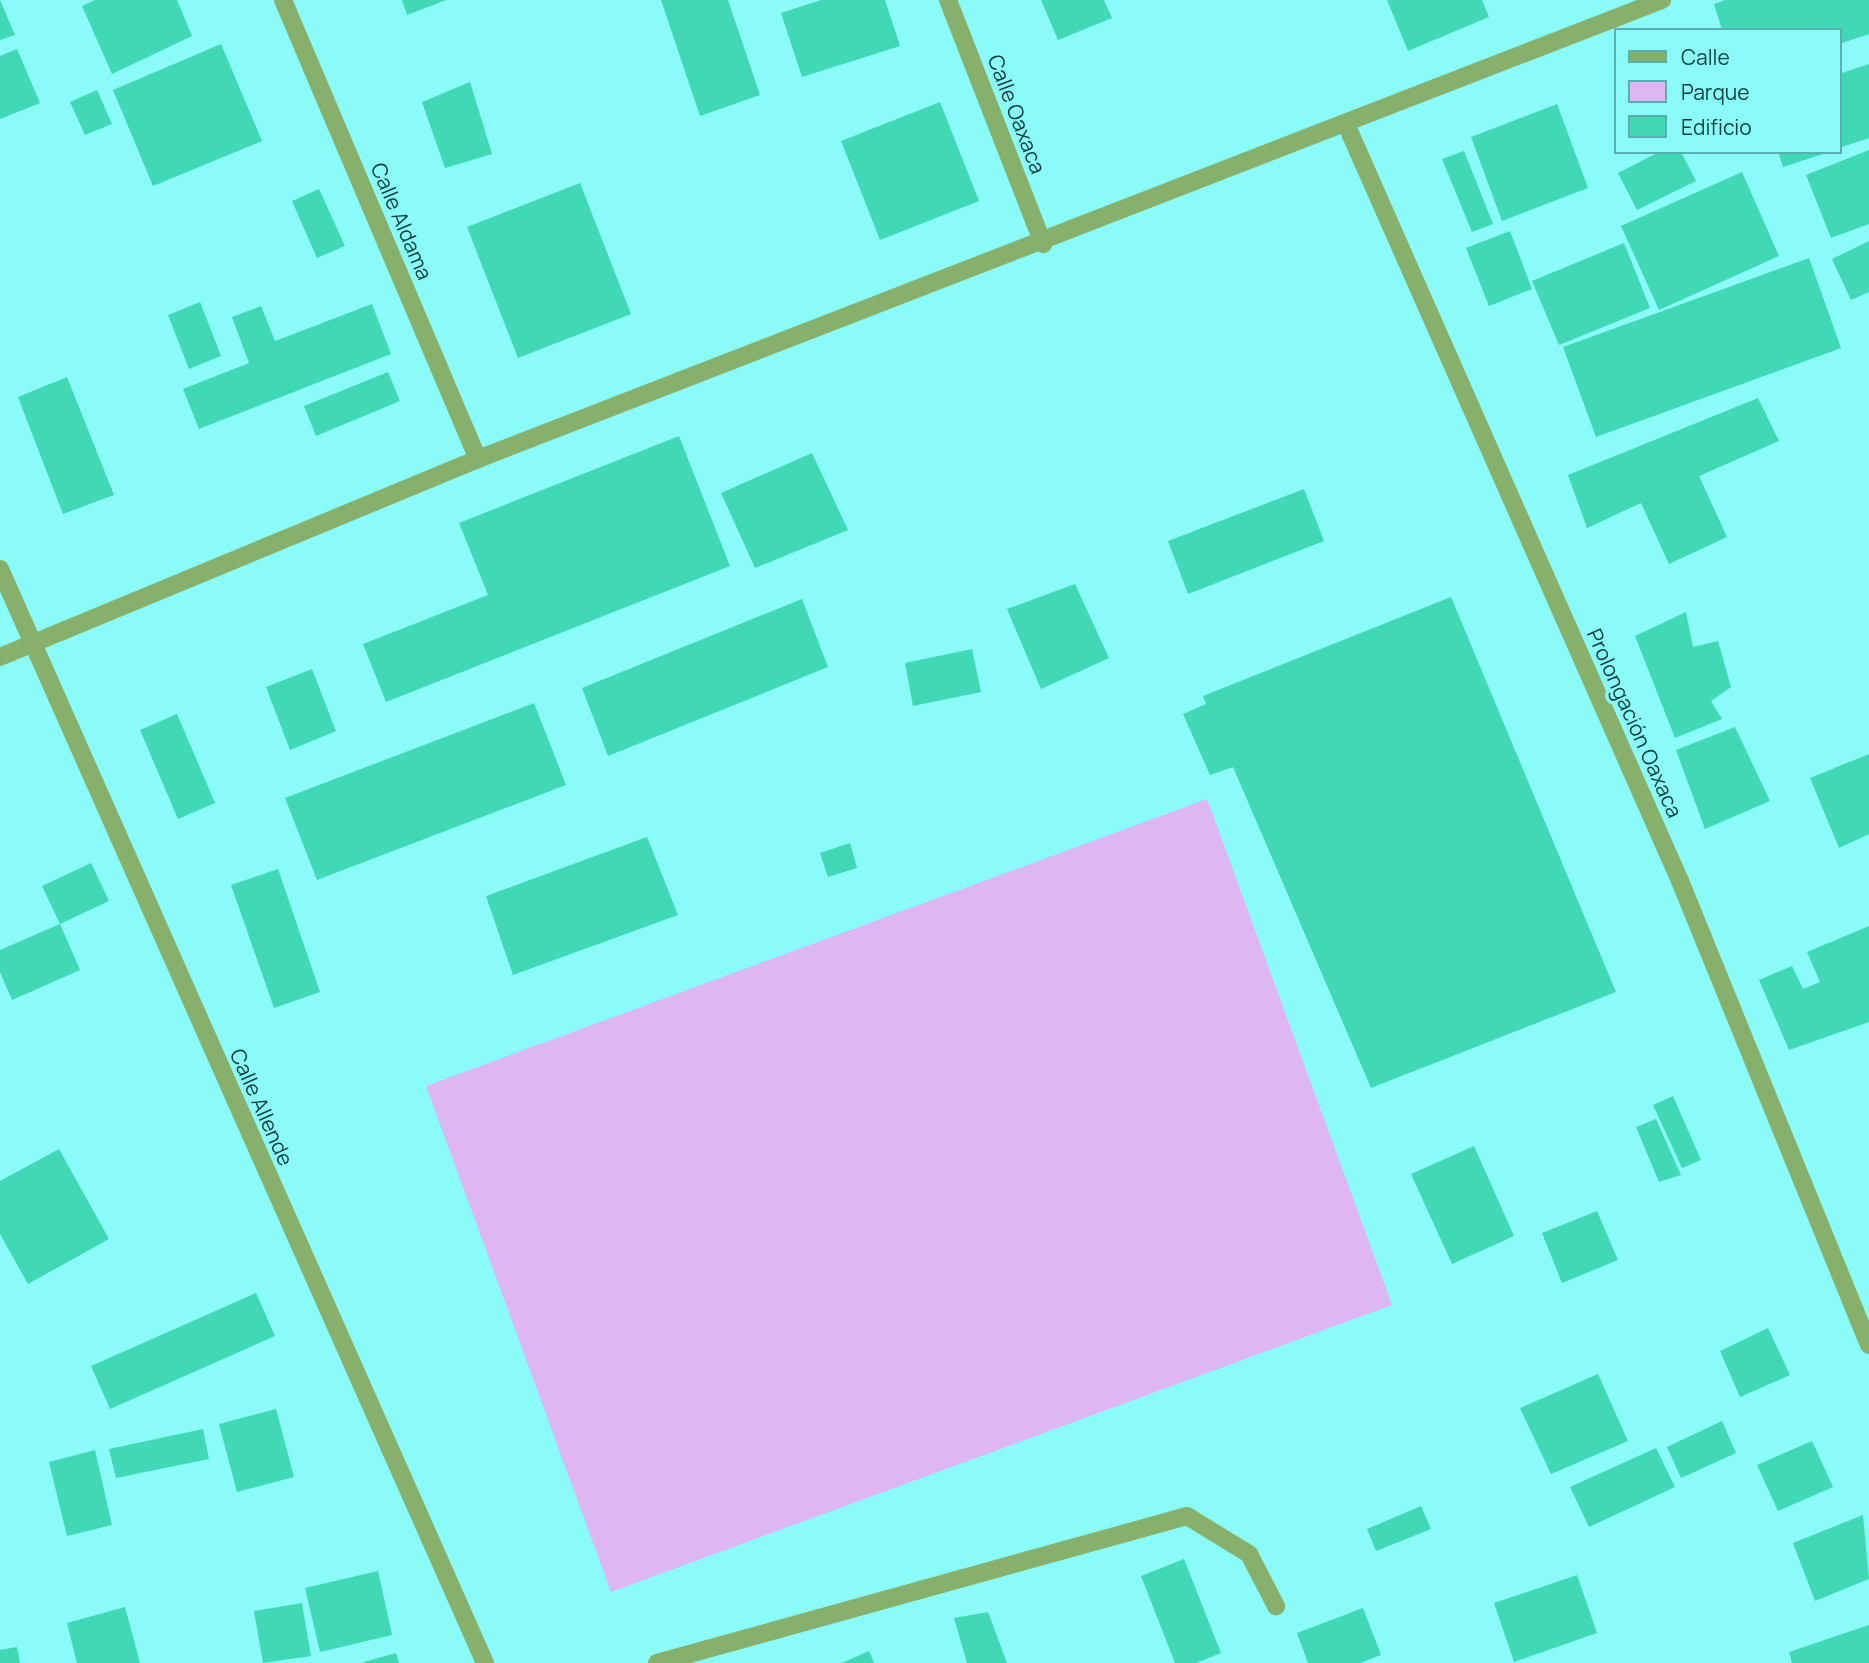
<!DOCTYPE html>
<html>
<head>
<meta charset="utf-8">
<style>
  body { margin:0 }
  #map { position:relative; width:1869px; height:1663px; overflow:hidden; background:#8afbf9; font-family:Manrope,sans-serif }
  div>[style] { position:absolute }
  .green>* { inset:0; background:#ddb6f2 }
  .building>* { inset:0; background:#41d8b5 }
  .street>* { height:18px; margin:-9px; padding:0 9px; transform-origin:9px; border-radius:9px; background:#87b06d }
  span { translate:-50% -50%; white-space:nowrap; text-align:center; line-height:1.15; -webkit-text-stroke:7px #8afbf9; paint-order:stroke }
  .street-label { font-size:21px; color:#0a3e3e }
  .legend { position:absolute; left:1614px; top:28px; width:228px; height:126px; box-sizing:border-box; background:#8afbf9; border:2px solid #57afae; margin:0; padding:9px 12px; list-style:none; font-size:21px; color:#0a3e3e }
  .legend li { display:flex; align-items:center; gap:14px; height:35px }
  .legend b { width:35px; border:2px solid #57afae }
</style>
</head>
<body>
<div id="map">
  <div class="green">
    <i style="clip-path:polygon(1207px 799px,1392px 1305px,611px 1592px,426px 1086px)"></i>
  </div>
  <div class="building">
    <i style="clip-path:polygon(0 0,15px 35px,0 40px)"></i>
    <i style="clip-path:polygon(95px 0,177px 0,192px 36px,112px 74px,82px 6px)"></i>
    <i style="clip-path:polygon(402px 0,446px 0,407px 15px)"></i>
    <i style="clip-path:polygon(661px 0,728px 0,760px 95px,700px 116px)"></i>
    <i style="clip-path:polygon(821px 0,885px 0,900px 46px,802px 77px,781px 13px)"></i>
    <i style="clip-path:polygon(1041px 0,1104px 0,1112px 18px,1058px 40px)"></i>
    <i style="clip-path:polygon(1387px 0,1482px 0,1489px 17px,1408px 51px)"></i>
    <i style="clip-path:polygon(1725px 0,1869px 0,1869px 34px,1839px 44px,1839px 30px,1722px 30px,1714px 4px)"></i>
    <i style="clip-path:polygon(221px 44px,262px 141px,153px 186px,113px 90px)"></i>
    <i style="clip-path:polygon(17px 49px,40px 103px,0 119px,0 56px)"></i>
    <i style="clip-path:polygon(1869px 64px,1869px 138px,1839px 148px,1839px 74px)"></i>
    <i style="clip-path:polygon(470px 82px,492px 154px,445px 168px,422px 102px)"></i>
    <i style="clip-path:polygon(97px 90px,112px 124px,85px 135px,70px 102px)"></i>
    <i style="clip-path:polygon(940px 102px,979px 201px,880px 240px,841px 141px)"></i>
    <i style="clip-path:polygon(1557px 104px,1588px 188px,1502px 221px,1471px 137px)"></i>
    <i style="clip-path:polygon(1869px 150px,1869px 224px,1831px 238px,1806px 175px)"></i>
    <i style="clip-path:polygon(1464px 151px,1493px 224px,1472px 232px,1442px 159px)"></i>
    <i style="clip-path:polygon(1659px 152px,1681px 152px,1696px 181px,1637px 210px,1618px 173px)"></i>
    <i style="clip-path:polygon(1778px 152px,1826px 152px,1826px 153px,1783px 167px)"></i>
    <i style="clip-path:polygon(1742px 172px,1779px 256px,1659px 310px,1621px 226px)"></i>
    <i style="clip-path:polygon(580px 183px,631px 314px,518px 358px,467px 227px)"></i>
    <i style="clip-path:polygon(319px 189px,345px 246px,317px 258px,292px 201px)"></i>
    <i style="clip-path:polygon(1510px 231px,1532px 289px,1489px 306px,1466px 248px)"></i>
    <i style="clip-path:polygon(1869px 241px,1869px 292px,1851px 300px,1832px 259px)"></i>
    <i style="clip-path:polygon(1624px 243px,1650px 308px,1559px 345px,1532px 281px)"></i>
    <i style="clip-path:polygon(1809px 258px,1841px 348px,1596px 437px,1563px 347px)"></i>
    <i style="clip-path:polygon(200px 302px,221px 356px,189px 369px,168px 315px)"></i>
    <i style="clip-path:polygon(372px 304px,391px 354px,199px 429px,183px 389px,249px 363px,232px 317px,261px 306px,275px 341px)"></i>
    <i style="clip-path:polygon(388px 372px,400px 401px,316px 436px,304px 406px)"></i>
    <i style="clip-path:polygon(67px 377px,114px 495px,63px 514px,18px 397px)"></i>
    <i style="clip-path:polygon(1758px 398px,1779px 441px,1699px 476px,1727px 537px,1669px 564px,1641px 503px,1587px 528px,1568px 475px)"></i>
    <i style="clip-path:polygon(679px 436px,730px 566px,386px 702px,363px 644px,488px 595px,459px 523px)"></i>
    <i style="clip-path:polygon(812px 453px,848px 530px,755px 568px,721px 493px)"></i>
    <i style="clip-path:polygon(1304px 489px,1324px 541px,1188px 594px,1168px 541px)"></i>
    <i style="clip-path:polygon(1075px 584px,1109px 658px,1041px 689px,1007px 609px)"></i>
    <i style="clip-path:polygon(1451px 597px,1616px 992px,1371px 1088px,1233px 767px,1210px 775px,1183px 714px,1206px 704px,1203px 696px)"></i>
    <i style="clip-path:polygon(802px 599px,828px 667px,608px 756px,582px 688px)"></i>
    <i style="clip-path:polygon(1686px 612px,1693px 647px,1718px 641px,1731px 687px,1711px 701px,1722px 719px,1675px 738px,1635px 636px)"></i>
    <i style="clip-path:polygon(972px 649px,981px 692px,913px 706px,905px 663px)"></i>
    <i style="clip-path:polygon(312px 669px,336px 731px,290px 750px,266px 687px)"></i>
    <i style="clip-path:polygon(534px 703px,566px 785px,317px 880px,285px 798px)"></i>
    <i style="clip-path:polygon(177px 714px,215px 803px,178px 819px,140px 730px)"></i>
    <i style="clip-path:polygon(1735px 727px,1770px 801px,1705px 829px,1676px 750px)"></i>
    <i style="clip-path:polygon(1869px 754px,1869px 834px,1839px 848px,1810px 778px)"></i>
    <i style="clip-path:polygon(647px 837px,678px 915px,513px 975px,486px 896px)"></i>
    <i style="clip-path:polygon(850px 843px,857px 868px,828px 877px,820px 853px)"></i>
    <i style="clip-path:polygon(91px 863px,109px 901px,60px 924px,42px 886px)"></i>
    <i style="clip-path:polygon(278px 869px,320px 992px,274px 1008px,231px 885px)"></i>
    <i style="clip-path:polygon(60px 924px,80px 970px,12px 1000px,0 972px,0 950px)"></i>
    <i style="clip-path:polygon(1869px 926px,1869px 1022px,1789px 1050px,1759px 980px,1792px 966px,1803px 989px,1820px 982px,1807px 952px)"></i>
    <i style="clip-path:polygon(1673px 1096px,1701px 1160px,1682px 1168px,1653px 1105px)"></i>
    <i style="clip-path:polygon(1656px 1119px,1681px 1175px,1659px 1182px,1636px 1127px)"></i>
    <i style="clip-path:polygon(1474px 1146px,1514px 1236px,1452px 1264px,1411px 1174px)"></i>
    <i style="clip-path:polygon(59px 1149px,109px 1239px,28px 1284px,0 1234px,0 1181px)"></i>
    <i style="clip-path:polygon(1597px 1211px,1618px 1260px,1562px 1283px,1542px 1233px)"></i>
    <i style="clip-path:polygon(256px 1293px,275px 1336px,110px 1409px,91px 1366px)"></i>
    <i style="clip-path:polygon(1768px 1328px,1790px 1375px,1740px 1397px,1720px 1351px)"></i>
    <i style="clip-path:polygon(1598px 1374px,1628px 1441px,1551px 1474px,1520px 1408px)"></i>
    <i style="clip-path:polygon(276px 1409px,294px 1477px,237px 1492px,219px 1424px)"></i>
    <i style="clip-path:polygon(1722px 1421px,1736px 1453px,1681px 1478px,1667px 1447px)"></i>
    <i style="clip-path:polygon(203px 1429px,209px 1459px,116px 1478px,109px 1449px)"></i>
    <i style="clip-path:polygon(1812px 1441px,1833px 1487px,1778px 1511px,1757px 1465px)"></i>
    <i style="clip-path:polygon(1656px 1448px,1675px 1487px,1589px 1527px,1570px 1487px)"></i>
    <i style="clip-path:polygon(95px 1450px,112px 1525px,67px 1536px,49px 1462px)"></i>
    <i style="clip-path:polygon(1421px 1506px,1431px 1529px,1376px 1551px,1367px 1529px)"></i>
    <i style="clip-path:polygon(1863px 1515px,1869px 1579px,1815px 1601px,1793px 1543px)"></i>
    <i style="clip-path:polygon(1184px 1559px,1221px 1653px,1196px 1663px,1175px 1663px,1141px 1576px)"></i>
    <i style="clip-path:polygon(378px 1571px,392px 1635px,320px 1652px,305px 1588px)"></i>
    <i style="clip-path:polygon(1577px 1575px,1597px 1633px,1514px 1662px,1494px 1603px)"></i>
    <i style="clip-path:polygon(302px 1603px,311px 1656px,263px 1663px,254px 1611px)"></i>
    <i style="clip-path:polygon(125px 1607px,140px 1663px,77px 1663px,67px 1623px)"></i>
    <i style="clip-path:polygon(1363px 1608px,1381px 1655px,1360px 1663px,1308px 1663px,1297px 1633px)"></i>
    <i style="clip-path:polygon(988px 1612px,1007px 1663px,967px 1663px,954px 1618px)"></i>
    <i style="clip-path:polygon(1869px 1625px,1869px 1663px,1792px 1663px,1789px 1652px)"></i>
    <i style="clip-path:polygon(17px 1647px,20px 1663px,0 1663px,0 1650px)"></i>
    <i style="clip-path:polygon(869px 1651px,874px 1663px,842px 1663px)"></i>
    <i style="clip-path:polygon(396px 1653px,399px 1663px,364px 1663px,364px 1662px)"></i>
  </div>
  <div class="street">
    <i style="left:283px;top:0;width:499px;rotate:67deg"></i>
    <i style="left:948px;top:0;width:262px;rotate:68.7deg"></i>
    <i style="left:1346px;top:124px;width:827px;rotate:66.19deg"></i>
    <i style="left:1680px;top:881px;width:501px;rotate:67.84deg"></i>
    <i style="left:0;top:569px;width:1197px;rotate:66.09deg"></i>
    <i style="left:0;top:657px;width:517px;rotate:-22.5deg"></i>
    <i style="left:478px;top:459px;width:1270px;rotate:-21.19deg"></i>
    <i style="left:657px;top:1663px;width:550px;rotate:-15.5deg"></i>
    <i style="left:1187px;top:1516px;width:73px;rotate:31.5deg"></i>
    <i style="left:1249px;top:1554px;width:59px;rotate:62.6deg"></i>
  </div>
  <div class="street-label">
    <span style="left:1017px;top:114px;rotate:69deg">Calle Oaxaca</span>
    <span style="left:402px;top:221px;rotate:67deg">Calle Aldama</span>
    <span style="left:1635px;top:723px;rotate:66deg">Prolongación Oaxaca</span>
    <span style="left:262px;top:1107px;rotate:66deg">Calle Allende</span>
  </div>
  <ul class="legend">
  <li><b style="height:9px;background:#87b06d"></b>Calle</li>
  <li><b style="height:19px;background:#ddb6f2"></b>Parque</li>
  <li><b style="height:19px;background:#41d8b5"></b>Edificio</li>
  </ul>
</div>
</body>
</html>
